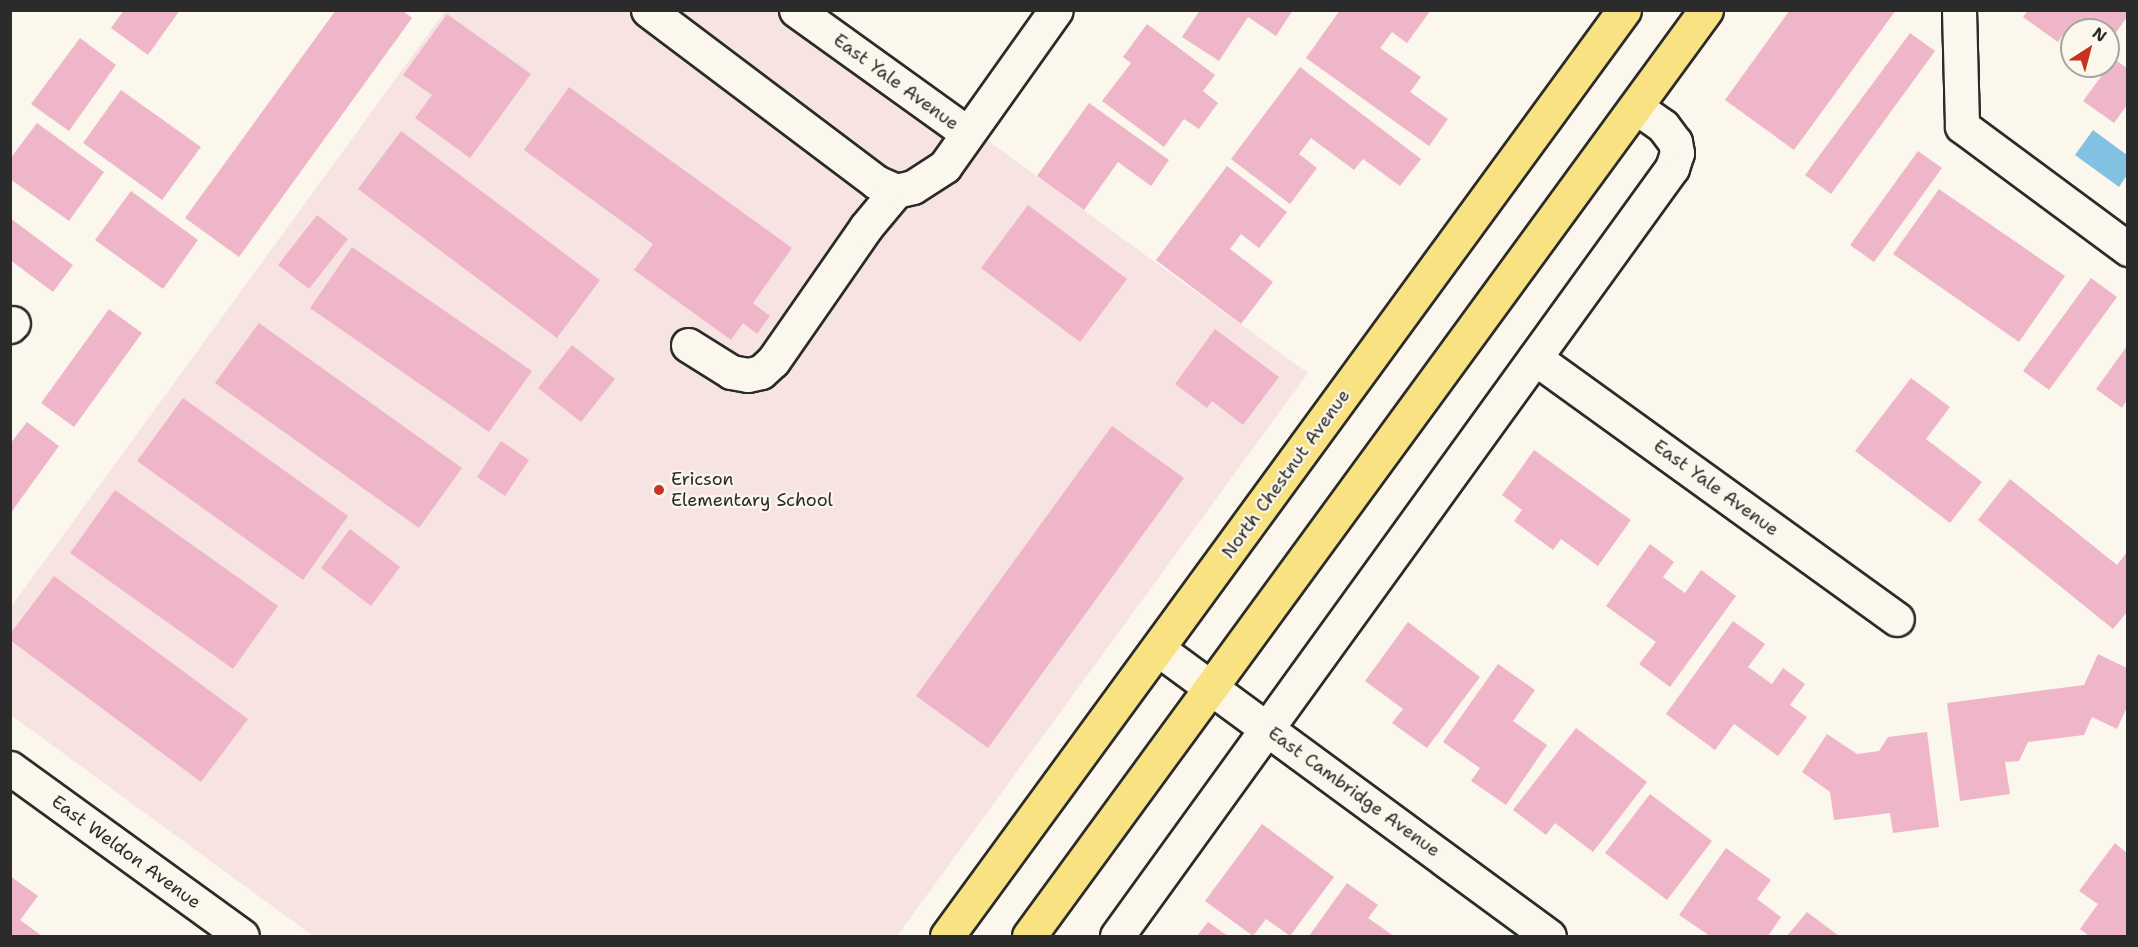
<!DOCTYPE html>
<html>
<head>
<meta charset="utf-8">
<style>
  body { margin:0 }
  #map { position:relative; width:2138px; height:947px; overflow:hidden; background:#fbf7ec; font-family:"Shantell Sans",sans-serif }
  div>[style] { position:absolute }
  .built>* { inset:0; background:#f7e4e2 }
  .water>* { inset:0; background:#82c1e2 }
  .building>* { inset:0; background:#efb6c9 }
  .roads { filter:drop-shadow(2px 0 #2b2b2b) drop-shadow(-2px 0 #2b2b2b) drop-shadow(0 2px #2b2b2b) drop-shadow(0 -2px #2b2b2b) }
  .minor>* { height:33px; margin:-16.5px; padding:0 16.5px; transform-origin:16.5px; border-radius:16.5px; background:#fbf7ec }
  .major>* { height:33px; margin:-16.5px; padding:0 16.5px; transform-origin:16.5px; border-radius:16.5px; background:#f8e281 }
  .dots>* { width:16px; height:16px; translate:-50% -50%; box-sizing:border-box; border:3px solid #fbf7ec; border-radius:50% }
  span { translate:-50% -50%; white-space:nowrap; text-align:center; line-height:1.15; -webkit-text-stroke:4.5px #fbf7ec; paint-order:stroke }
  .street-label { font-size:18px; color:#2b2b2b }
  .poi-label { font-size:18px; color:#2b2b2b }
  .left { translate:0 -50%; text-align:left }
  .frame { position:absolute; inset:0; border:12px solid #2b2b2b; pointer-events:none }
  .north { position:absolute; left:2060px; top:18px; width:60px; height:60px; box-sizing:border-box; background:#fbf7ec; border:2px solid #a8a59f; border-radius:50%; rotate:36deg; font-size:16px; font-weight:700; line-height:24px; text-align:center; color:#2b2b2b }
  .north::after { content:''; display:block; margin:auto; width:21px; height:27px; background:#c8321e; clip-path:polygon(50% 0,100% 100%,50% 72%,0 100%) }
</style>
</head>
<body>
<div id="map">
  <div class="built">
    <i style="clip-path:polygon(445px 11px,809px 11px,1308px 373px,897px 936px,313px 936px,11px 715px,11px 607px)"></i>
  </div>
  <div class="water">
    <i style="clip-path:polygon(2093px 130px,2127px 155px,2127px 175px,2119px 187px,2075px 155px)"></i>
  </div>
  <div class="building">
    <i style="clip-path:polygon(124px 10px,180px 10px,148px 55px,111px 28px)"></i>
    <i style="clip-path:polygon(336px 10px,402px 10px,412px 18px,239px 257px,185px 218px)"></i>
    <i style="clip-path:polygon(1200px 10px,1293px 10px,1276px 36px,1248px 17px,1219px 61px,1182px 37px)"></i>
    <i style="clip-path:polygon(1340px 10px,1431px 10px,1407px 43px,1392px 32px,1380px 48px,1421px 77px,1410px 92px,1448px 119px,1429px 146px,1306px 58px)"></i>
    <i style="clip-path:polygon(1790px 10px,1896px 10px,1794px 150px,1725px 100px)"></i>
    <i style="clip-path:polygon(2028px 10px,2127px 10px,2127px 17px,2108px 44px,2108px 30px,2074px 30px,2069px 26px,2058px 42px,2023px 17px)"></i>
    <i style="clip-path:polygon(447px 14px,531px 74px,470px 158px,415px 118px,432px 95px,403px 75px)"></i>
    <i style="clip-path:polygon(1147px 24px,1215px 75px,1203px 91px,1218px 103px,1199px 129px,1184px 119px,1164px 147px,1102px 101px,1131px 63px,1123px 57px)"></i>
    <i style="clip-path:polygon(1910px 33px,1935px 51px,1831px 194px,1805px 175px)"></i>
    <i style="clip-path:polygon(80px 38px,116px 65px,69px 131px,31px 104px)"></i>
    <i style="clip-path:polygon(2114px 59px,2127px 68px,2127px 105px,2114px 123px,2083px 101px)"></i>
    <i style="clip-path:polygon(1300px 67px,1421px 159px,1400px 186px,1363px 159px,1354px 170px,1311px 138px,1299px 154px,1317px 168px,1290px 204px,1231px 159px)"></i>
    <i style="clip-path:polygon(569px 87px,792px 248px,753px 303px,770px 316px,757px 334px,743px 323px,731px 340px,634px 270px,653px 244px,524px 150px)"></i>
    <i style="clip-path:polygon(121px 90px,201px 147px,162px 200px,83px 143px)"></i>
    <i style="clip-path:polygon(1089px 103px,1169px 160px,1151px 186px,1118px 162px,1084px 210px,1037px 176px)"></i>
    <i style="clip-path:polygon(37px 123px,104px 172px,69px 221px,10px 179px,10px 159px)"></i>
    <i style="clip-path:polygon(401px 131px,600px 280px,557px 338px,358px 189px)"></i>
    <i style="clip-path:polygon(1918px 151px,1942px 168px,1874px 262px,1850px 245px)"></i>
    <i style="clip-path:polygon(1227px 166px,1287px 212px,1259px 248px,1241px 234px,1230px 249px,1273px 282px,1241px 324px,1156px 260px)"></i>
    <i style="clip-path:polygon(1939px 189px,2065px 276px,2019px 342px,1893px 254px)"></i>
    <i style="clip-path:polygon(131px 191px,198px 240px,163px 289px,95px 240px)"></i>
    <i style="clip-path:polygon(1028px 205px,1127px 279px,1080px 342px,981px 268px)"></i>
    <i style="clip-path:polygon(317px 215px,348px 239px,309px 289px,278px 265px)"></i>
    <i style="clip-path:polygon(10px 218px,73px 265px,53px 292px,10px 260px)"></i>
    <i style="clip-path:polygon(352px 247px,532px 371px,489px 432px,310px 308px)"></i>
    <i style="clip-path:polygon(2091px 278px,2117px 297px,2049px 390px,2023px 371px)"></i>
    <i style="clip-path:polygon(109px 309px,142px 333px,74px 427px,41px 403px)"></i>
    <i style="clip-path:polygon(259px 323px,462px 468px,419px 528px,215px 383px)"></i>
    <i style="clip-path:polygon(1215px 329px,1279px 377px,1243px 425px,1212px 401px,1207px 408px,1175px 384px)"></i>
    <i style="clip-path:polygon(572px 345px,615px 379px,581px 422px,538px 388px)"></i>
    <i style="clip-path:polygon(2127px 346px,2127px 400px,2122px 408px,2096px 389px)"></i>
    <i style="clip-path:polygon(1911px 378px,1950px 407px,1926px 439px,1982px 482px,1950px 523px,1855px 451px)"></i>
    <i style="clip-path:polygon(183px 398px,348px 516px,303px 580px,137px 461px)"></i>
    <i style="clip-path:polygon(27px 422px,59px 446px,10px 514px,10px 444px)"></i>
    <i style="clip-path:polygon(1112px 426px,1184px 478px,988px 748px,916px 696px)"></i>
    <i style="clip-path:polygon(501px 441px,529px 460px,505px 496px,477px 477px)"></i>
    <i style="clip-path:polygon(1534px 450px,1631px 520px,1598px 566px,1561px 539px,1553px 550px,1514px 521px,1522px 510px,1502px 495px)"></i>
    <i style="clip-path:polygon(2010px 479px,2117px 565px,2127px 552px,2127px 612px,2113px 629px,1978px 520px)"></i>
    <i style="clip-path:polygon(115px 490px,278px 606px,233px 669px,70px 553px)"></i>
    <i style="clip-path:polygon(350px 529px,400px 567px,371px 606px,321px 568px)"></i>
    <i style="clip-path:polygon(1650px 544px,1674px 562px,1663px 577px,1685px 593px,1701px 570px,1736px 596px,1670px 687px,1639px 664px,1656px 642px,1606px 606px)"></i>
    <i style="clip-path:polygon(54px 576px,248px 719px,201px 782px,10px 640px,10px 634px)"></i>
    <i style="clip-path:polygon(1733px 621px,1765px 644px,1748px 667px,1772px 684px,1783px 668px,1805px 684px,1790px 705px,1807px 717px,1778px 756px,1734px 724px,1715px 750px,1666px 714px)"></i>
    <i style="clip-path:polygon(1408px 622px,1480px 677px,1427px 748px,1392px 723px,1403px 709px,1365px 681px)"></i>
    <i style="clip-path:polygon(2098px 654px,2127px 668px,2127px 707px,2117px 729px,2092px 717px,2084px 735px,2028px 742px,2019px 761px,2005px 762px,2010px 794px,1960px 801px,1947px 703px,2084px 685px)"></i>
    <i style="clip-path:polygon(1498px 664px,1535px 690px,1513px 721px,1547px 745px,1506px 805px,1471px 781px,1480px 768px,1443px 742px)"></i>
    <i style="clip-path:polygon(1576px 728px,1647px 782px,1593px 852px,1555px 823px,1546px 835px,1513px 810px)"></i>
    <i style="clip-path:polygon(1927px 732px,1939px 827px,1893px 833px,1890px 813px,1834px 820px,1830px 792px,1802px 772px,1827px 734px,1857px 754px,1879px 751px,1888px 737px)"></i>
    <i style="clip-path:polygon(1650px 794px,1712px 841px,1667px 900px,1605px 853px)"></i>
    <i style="clip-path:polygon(1262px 824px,1334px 877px,1290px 936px,1266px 919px,1253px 936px,1205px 901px)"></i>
    <i style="clip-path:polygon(2115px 843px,2127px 853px,2127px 936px,2089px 936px,2080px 929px,2098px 904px,2079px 891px)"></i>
    <i style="clip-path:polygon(1726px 848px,1771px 880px,1757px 899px,1781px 917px,1768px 936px,1710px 936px,1679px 915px)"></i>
    <i style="clip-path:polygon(10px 876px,38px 896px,20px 920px,42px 936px,10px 936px)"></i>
    <i style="clip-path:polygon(1347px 883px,1378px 905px,1368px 918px,1394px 936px,1309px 936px)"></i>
    <i style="clip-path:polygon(1807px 912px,1839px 936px,1787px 936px)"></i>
    <i style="clip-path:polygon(1208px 922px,1228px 936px,1197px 936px)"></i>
  </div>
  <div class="roads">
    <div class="minor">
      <i style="left:648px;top:10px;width:286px;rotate:37deg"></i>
      <i style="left:876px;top:182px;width:22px;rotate:24deg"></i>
      <i style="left:796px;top:10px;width:211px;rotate:35.7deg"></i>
      <i style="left:1959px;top:10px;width:116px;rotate:88.5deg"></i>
      <i style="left:1962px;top:126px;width:207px;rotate:36.5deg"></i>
      <i style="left:10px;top:326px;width:4px;rotate:-45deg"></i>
      <i style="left:688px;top:345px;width:51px;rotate:32.1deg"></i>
      <i style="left:731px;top:372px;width:17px;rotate:10deg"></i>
      <i style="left:748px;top:375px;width:13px;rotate:-13deg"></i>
      <i style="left:761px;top:372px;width:16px;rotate:-43deg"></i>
      <i style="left:773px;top:361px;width:163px;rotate:-55.2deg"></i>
      <i style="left:866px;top:227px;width:47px;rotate:-50.2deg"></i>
      <i style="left:896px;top:191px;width:17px;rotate:-13deg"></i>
      <i style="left:913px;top:187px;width:38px;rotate:-33deg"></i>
      <i style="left:945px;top:166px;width:191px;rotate:-54.6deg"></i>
      <i style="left:1535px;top:358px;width:446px;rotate:35.8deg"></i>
      <i style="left:1158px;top:649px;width:485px;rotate:36.3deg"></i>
      <i style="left:10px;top:768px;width:286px;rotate:35.9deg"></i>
      <i style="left:1117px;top:936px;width:948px;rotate:-54.15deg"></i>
      <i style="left:1672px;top:168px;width:16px;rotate:-72deg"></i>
      <i style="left:1677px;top:153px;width:11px;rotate:-100deg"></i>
      <i style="left:1675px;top:142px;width:20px;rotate:-127deg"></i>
      <i style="left:1663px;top:126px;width:33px;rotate:-145deg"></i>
    </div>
    <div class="major">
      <i style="left:947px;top:936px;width:1147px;rotate:-53.83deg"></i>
      <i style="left:1029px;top:936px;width:1147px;rotate:-53.83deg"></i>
    </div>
  </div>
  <div class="dots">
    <i style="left:659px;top:490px;background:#c8321e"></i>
  </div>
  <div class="street-label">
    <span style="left:896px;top:82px;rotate:36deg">East Yale Avenue</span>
    <span style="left:1286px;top:474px;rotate:-54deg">North Chestnut Avenue</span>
    <span style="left:1716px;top:488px;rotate:36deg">East Yale Avenue</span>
    <span style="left:1354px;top:792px;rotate:36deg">East Cambridge Avenue</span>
    <span style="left:126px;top:852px;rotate:36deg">East Weldon Avenue</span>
  </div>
  <div class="poi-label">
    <span class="left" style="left:671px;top:490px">Ericson<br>Elementary School</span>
  </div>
  <div class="frame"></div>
  <div class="north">N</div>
</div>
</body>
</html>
